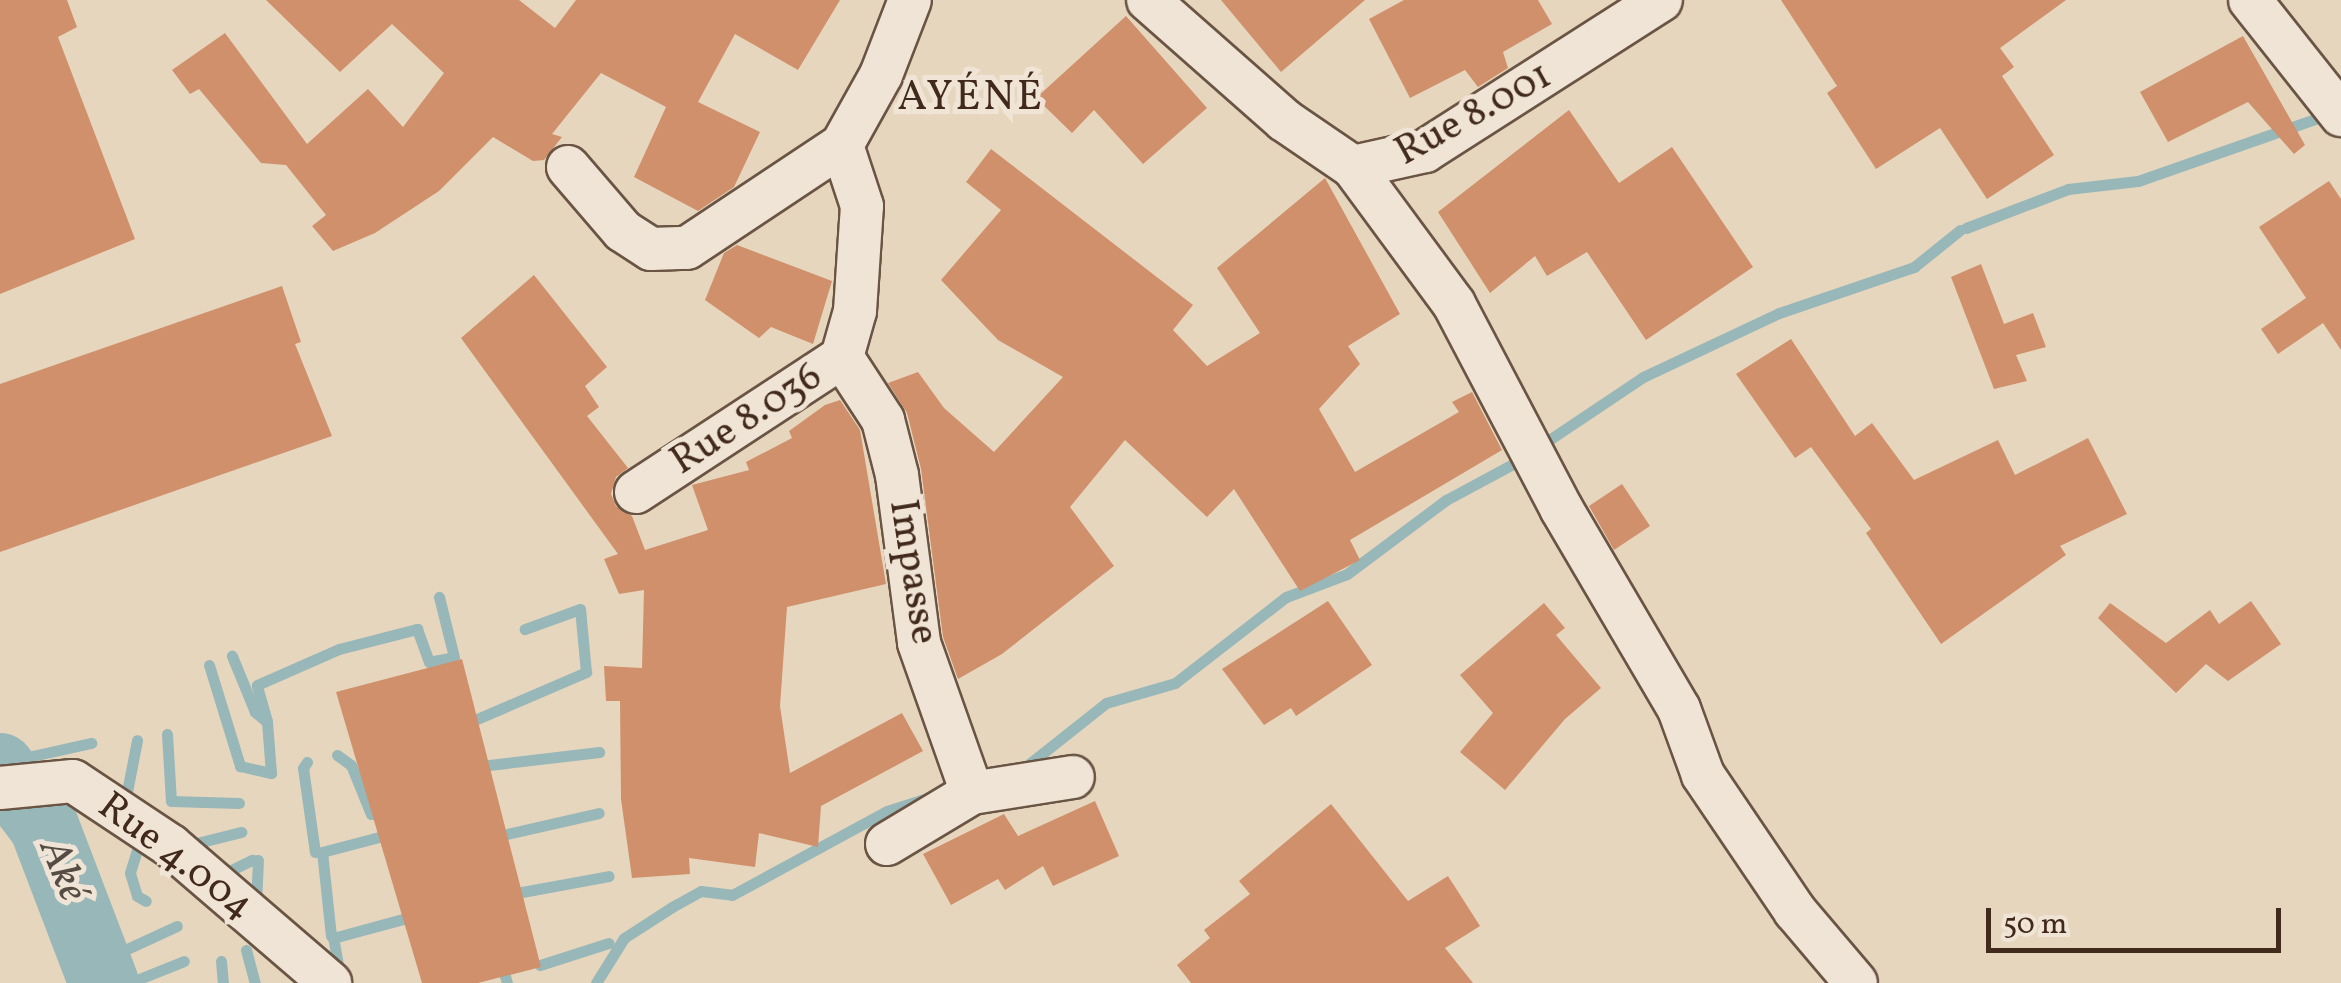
<!DOCTYPE html>
<html>
<head>
<meta charset="utf-8">
<style>
  body { margin:0 }
  #map { position:relative; width:2341px; height:983px; overflow:hidden; background:#e7d6be; font-family:Vollkorn,serif }
  div>[style] { position:absolute }
  .stream>* { height:11px; margin:-5.5px; padding:0 5.5px; transform-origin:5.5px; border-radius:5.5px; background:#98b7b8 }
  .river>* { height:70px; margin:-35px; padding:0 35px; transform-origin:35px; border-radius:35px; background:#98b7b8 }
  .building>* { inset:0; background:#cf906b }
  .roads { filter:drop-shadow(2px 0 #6a5444) drop-shadow(-2px 0 #6a5444) drop-shadow(0 2px #6a5444) drop-shadow(0 -2px #6a5444) }
  .minor>* { height:42px; margin:-21px; padding:0 21px; transform-origin:21px; border-radius:21px; background:#efe4d5 }
  span { translate:-50% -50%; white-space:nowrap; text-align:center; line-height:1.15; -webkit-text-stroke:10px #efe4d5; paint-order:stroke }
  .street-label { font-size:40px; color:#41291c }
  .neighbourhood-label { font-size:42px; color:#41291c; letter-spacing:2.5px }
  .water-label { font-size:42px; color:#574c43; font-style:italic }
  .scale { position:absolute; left:1986px; top:908px; width:295px; height:45px; box-sizing:border-box; border:5px solid #41291c; border-top:0; padding-left:12px; font-size:30px; line-height:35px; white-space:nowrap; color:#41291c; -webkit-text-stroke:8px #efe4d5; paint-order:stroke }
</style>
</head>
<body>
<div id="map">
  <div class="stream">
    <i style="left:1966px;top:228px;width:109px;rotate:-20.9deg"></i>
    <i style="left:2068px;top:189px;width:70px;rotate:-6.5deg"></i>
    <i style="left:2138px;top:181px;width:188px;rotate:-19.3deg"></i>
    <i style="left:1540px;top:446px;width:124px;rotate:-33.8deg"></i>
    <i style="left:1643px;top:377px;width:150px;rotate:-25.2deg"></i>
    <i style="left:1779px;top:313px;width:143px;rotate:-18.8deg"></i>
    <i style="left:1914px;top:267px;width:59px;rotate:-38.8deg"></i>
    <i style="left:209px;top:665px;width:106px;rotate:72.9deg"></i>
    <i style="left:240px;top:766px;width:32px;rotate:13deg"></i>
    <i style="left:271px;top:773px;width:51px;rotate:-94.5deg"></i>
    <i style="left:267px;top:722px;width:16px;rotate:-140deg"></i>
    <i style="left:255px;top:712px;width:61px;rotate:-112.3deg"></i>
    <i style="left:477px;top:719px;width:119px;rotate:-23.3deg"></i>
    <i style="left:586px;top:672px;width:63px;rotate:-95.4deg"></i>
    <i style="left:580px;top:609px;width:59px;rotate:160deg"></i>
    <i style="left:267px;top:721px;width:37px;rotate:-106deg"></i>
    <i style="left:257px;top:685px;width:90px;rotate:-23.7deg"></i>
    <i style="left:339px;top:649px;width:81px;rotate:-14.4deg"></i>
    <i style="left:417px;top:629px;width:35px;rotate:70deg"></i>
    <i style="left:429px;top:662px;width:25px;rotate:-11deg"></i>
    <i style="left:454px;top:657px;width:62px;rotate:-104deg"></i>
    <i style="left:167px;top:734px;width:67px;rotate:86.6deg"></i>
    <i style="left:171px;top:801px;width:68px;rotate:1.7deg"></i>
    <i style="left:337px;top:755px;width:17px;rotate:36deg"></i>
    <i style="left:351px;top:765px;width:53px;rotate:67.8deg"></i>
    <i style="left:23px;top:758px;width:70px;rotate:-12.4deg"></i>
    <i style="left:307px;top:762px;width:7px;rotate:124deg"></i>
    <i style="left:303px;top:768px;width:85px;rotate:81.9deg"></i>
    <i style="left:489px;top:765px;width:111px;rotate:-6.7deg"></i>
    <i style="left:1024px;top:768px;width:105px;rotate:-38.4deg"></i>
    <i style="left:1106px;top:703px;width:72px;rotate:-16.2deg"></i>
    <i style="left:1175px;top:683px;width:140px;rotate:-37.8deg"></i>
    <i style="left:1286px;top:597px;width:65px;rotate:-20.7deg"></i>
    <i style="left:1347px;top:574px;width:124px;rotate:-36.8deg"></i>
    <i style="left:1446px;top:500px;width:89px;rotate:-28.3deg"></i>
    <i style="left:125px;top:802px;width:63px;rotate:-79deg"></i>
    <i style="left:507px;top:834px;width:94px;rotate:-12.9deg"></i>
    <i style="left:140px;top:840px;width:34px;rotate:107deg"></i>
    <i style="left:130px;top:873px;width:24px;rotate:73deg"></i>
    <i style="left:137px;top:896px;width:10px;rotate:29deg"></i>
    <i style="left:189px;top:845px;width:54px;rotate:-14deg"></i>
    <i style="left:219px;top:876px;width:37px;rotate:-26deg"></i>
    <i style="left:522px;top:892px;width:88px;rotate:-10.4deg"></i>
    <i style="left:256px;top:905px;width:45px;rotate:-87.5deg"></i>
    <i style="left:331px;top:936px;width:84px;rotate:-96.1deg"></i>
    <i style="left:322px;top:852px;width:59px;rotate:-14.7deg"></i>
    <i style="left:246px;top:950px;width:34px;rotate:75deg"></i>
    <i style="left:116px;top:954px;width:67px;rotate:-24.7deg"></i>
    <i style="left:221px;top:961px;width:22px;rotate:85deg"></i>
    <i style="left:540px;top:965px;width:72px;rotate:-17.7deg"></i>
    <i style="left:340px;top:976px;width:39px;rotate:-100deg"></i>
    <i style="left:333px;top:938px;width:73px;rotate:-15.2deg"></i>
    <i style="left:505px;top:976px;width:7px;rotate:74deg"></i>
    <i style="left:129px;top:983px;width:59px;rotate:-21.8deg"></i>
    <i style="left:596px;top:983px;width:53px;rotate:-58.1deg"></i>
    <i style="left:624px;top:938px;width:57px;rotate:-32.9deg"></i>
    <i style="left:672px;top:907px;width:33px;rotate:-29deg"></i>
    <i style="left:701px;top:891px;width:31px;rotate:7deg"></i>
    <i style="left:732px;top:895px;width:176px;rotate:-28.5deg"></i>
    <i style="left:887px;top:811px;width:49px;rotate:-17.7deg"></i>
  </div>
  <div class="river">
    <i style="left:0;top:768px;width:73px;rotate:52.8deg"></i>
    <i style="left:44px;top:826px;width:168px;rotate:69.1deg"></i>
  </div>
  <div class="building">
    <i style="clip-path:polygon(0 0,67px 0,77px 27px,58px 37px,135px 239px,0 294px)"></i>
    <i style="clip-path:polygon(266px 0,519px 0,555px 28px,576px 0,840px 0,798px 70px,735px 34px,698px 102px,760px 132px,734px 187px,698px 211px,634px 177px,666px 107px,601px 73px,552px 134px,562px 137px,544px 160px,533px 161px,493px 137px,439px 191px,375px 233px,333px 251px,312px 226px,326px 215px,286px 165px,261px 163px,199px 89px,190px 94px,172px 70px,225px 33px,307px 144px,368px 89px,403px 127px,444px 73px,392px 24px,340px 72px)"></i>
    <i style="clip-path:polygon(1221px 0,1365px 0,1281px 72px)"></i>
    <i style="clip-path:polygon(1404px 0,1538px 0,1552px 24px,1503px 52px,1508px 68px,1478px 87px,1465px 70px,1410px 98px,1369px 19px)"></i>
    <i style="clip-path:polygon(1781px 0,2066px 0,2000px 48px,2014px 67px,2002px 76px,2054px 155px,1987px 199px,1940px 128px,1876px 169px,1827px 93px,1837px 86px)"></i>
    <i style="clip-path:polygon(1126px 16px,1207px 108px,1143px 164px,1094px 110px,1072px 133px,1036px 98px)"></i>
    <i style="clip-path:polygon(2243px 36px,2305px 145px,2294px 154px,2248px 102px,2168px 142px,2140px 92px)"></i>
    <i style="clip-path:polygon(1569px 110px,1619px 183px,1672px 147px,1753px 267px,1646px 340px,1587px 252px,1547px 276px,1535px 256px,1490px 293px,1438px 212px)"></i>
    <i style="clip-path:polygon(991px 149px,1193px 305px,1173px 330px,1207px 366px,1260px 333px,1217px 268px,1325px 178px,1400px 314px,1348px 346px,1360px 364px,1319px 409px,1355px 472px,1459px 412px,1452px 402px,1472px 392px,1502px 450px,1350px 540px,1360px 560px,1300px 591px,1234px 489px,1207px 517px,1125px 440px,1070px 507px,1114px 566px,1002px 654px,958px 679px,943px 637px,921px 469px,907px 413px,888px 383px,918px 372px,944px 408px,994px 452px,1063px 377px,998px 340px,941px 280px,1001px 210px,966px 182px)"></i>
    <i style="clip-path:polygon(2329px 181px,2341px 199px,2341px 350px,2323px 323px,2278px 354px,2261px 329px,2306px 298px,2259px 227px)"></i>
    <i style="clip-path:polygon(737px 245px,832px 281px,813px 344px,771px 327px,759px 338px,705px 300px,724px 253px)"></i>
    <i style="clip-path:polygon(1981px 264px,2004px 324px,2033px 313px,2046px 347px,2016px 355px,2027px 381px,1994px 389px,1951px 277px)"></i>
    <i style="clip-path:polygon(534px 275px,607px 367px,585px 386px,599px 407px,587px 416px,628px 468px,616px 477px,611px 494px,616px 506px,632px 516px,645px 550px,708px 530px,692px 485px,749px 470px,746px 462px,792px 438px,789px 431px,825px 405px,840px 400px,860px 430px,886px 584px,787px 607px,780px 706px,790px 773px,902px 713px,923px 751px,821px 806px,818px 847px,759px 833px,755px 867px,689px 858px,690px 874px,632px 878px,621px 799px,620px 701px,606px 701px,604px 666px,642px 668px,644px 590px,619px 594px,604px 559px,618px 554px,461px 338px)"></i>
    <i style="clip-path:polygon(282px 286px,301px 342px,295px 344px,332px 436px,0 552px,0 384px)"></i>
    <i style="clip-path:polygon(1791px 339px,1855px 436px,1872px 423px,1914px 480px,1998px 440px,2015px 475px,2088px 438px,2127px 514px,2060px 546px,2066px 555px,1941px 644px,1866px 533px,1871px 529px,1811px 447px,1795px 458px,1736px 374px)"></i>
    <i style="clip-path:polygon(1622px 484px,1650px 526px,1614px 550px,1589px 506px)"></i>
    <i style="clip-path:polygon(1328px 601px,1372px 665px,1296px 716px,1291px 708px,1264px 725px,1222px 669px)"></i>
    <i style="clip-path:polygon(2251px 601px,2281px 644px,2228px 681px,2206px 664px,2176px 693px,2098px 618px,2110px 603px,2166px 643px,2210px 610px,2219px 624px)"></i>
    <i style="clip-path:polygon(1544px 603px,1565px 628px,1556px 635px,1601px 688px,1565px 719px,1505px 790px,1460px 752px,1493px 713px,1460px 675px)"></i>
    <i style="clip-path:polygon(462px 659px,541px 967px,478px 983px,422px 983px,336px 692px)"></i>
    <i style="clip-path:polygon(1095px 801px,1119px 856px,1053px 886px,1043px 866px,1005px 890px,998px 879px,951px 905px,923px 854px,1004px 814px,1018px 836px)"></i>
    <i style="clip-path:polygon(1331px 804px,1408px 901px,1448px 876px,1480px 926px,1445px 948px,1473px 983px,1191px 983px,1177px 965px,1210px 938px,1204px 930px,1250px 894px,1239px 881px)"></i>
  </div>
  <div class="roads">
    <div class="minor">
      <i style="left:1148px;top:0;width:181px;rotate:41.4deg"></i>
      <i style="left:1284px;top:120px;width:83px;rotate:34.3deg"></i>
      <i style="left:1353px;top:167px;width:74px;rotate:-12.5deg"></i>
      <i style="left:1425px;top:151px;width:280px;rotate:-32.6deg"></i>
      <i style="left:2250px;top:0;width:147px;rotate:51.6deg"></i>
      <i style="left:568px;top:167px;width:84px;rotate:49.3deg"></i>
      <i style="left:623px;top:231px;width:33px;rotate:33deg"></i>
      <i style="left:651px;top:249px;width:36px;rotate:-2deg"></i>
      <i style="left:687px;top:248px;width:186px;rotate:-33.6deg"></i>
      <i style="left:1353px;top:167px;width:170px;rotate:53.6deg"></i>
      <i style="left:1454px;top:304px;width:230px;rotate:62.3deg"></i>
      <i style="left:1561px;top:508px;width:233px;rotate:59.6deg"></i>
      <i style="left:1679px;top:709px;width:70px;rotate:70deg"></i>
      <i style="left:1703px;top:775px;width:164px;rotate:55.9deg"></i>
      <i style="left:1795px;top:911px;width:94px;rotate:49.7deg"></i>
      <i style="left:842px;top:357px;width:75px;rotate:56.9deg"></i>
      <i style="left:883px;top:420px;width:57px;rotate:75.7deg"></i>
      <i style="left:897px;top:475px;width:169px;rotate:82.5deg"></i>
      <i style="left:919px;top:643px;width:159px;rotate:70.5deg"></i>
      <i style="left:636px;top:492px;width:246px;rotate:-33.2deg"></i>
      <i style="left:842px;top:357px;width:48px;rotate:-74.2deg"></i>
      <i style="left:855px;top:311px;width:105px;rotate:-86.2deg"></i>
      <i style="left:862px;top:206px;width:64px;rotate:-108.2deg"></i>
      <i style="left:842px;top:145px;width:80px;rotate:-60.9deg"></i>
      <i style="left:881px;top:75px;width:80px;rotate:-68.9deg"></i>
      <i style="left:0;top:788px;width:73px;rotate:-5.5deg"></i>
      <i style="left:73px;top:781px;width:118px;rotate:33.6deg"></i>
      <i style="left:171px;top:846px;width:210px;rotate:40.7deg"></i>
      <i style="left:887px;top:844px;width:99px;rotate:-31deg"></i>
      <i style="left:972px;top:793px;width:102px;rotate:-9deg"></i>
    </div>
  </div>
  <div class="street-label">
    <span style="left:1474px;top:115px;rotate:-29deg">Rue 8.001</span>
    <span style="left:747px;top:420px;rotate:-33deg">Rue 8.036</span>
    <span style="left:912px;top:572px;rotate:81deg">Impasse</span>
    <span style="left:175px;top:857px;rotate:37deg">Rue 4.004</span>
  </div>
  <div class="neighbourhood-label">
    <span style="left:971px;top:99px">AYÉNÉ</span>
  </div>
  <div class="water-label">
    <span style="left:61px;top:871px;rotate:68deg">Aké</span>
  </div>
  <div class="scale">50 m</div>
</div>
</body>
</html>
